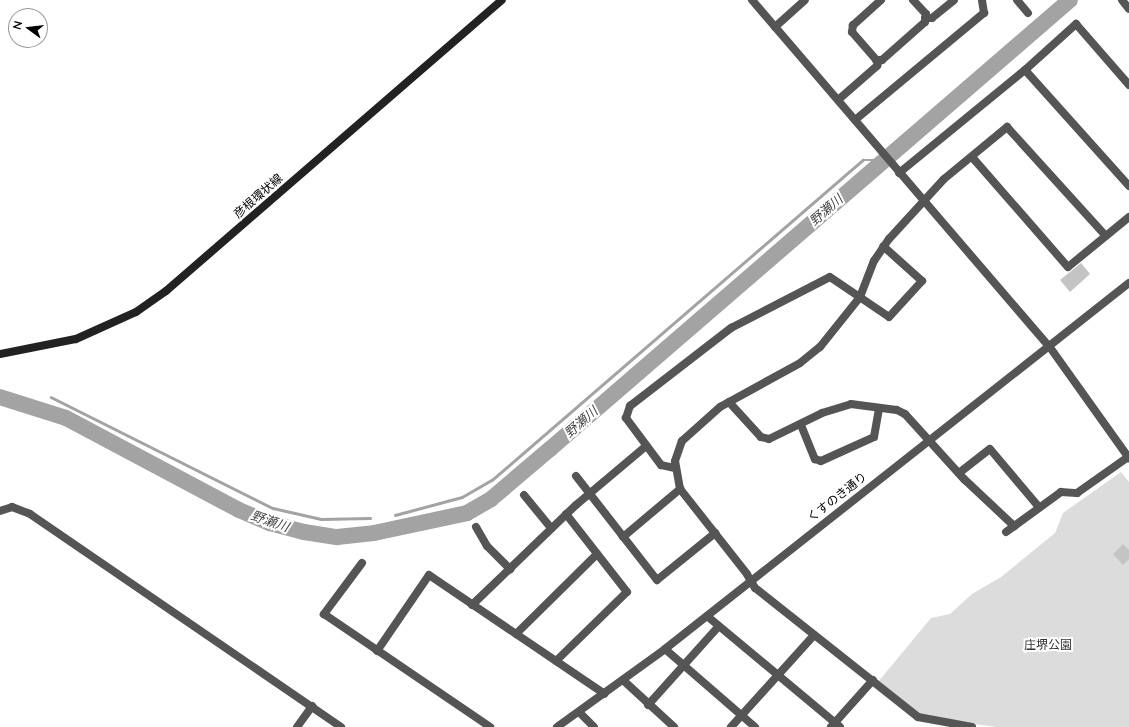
<!DOCTYPE html>
<html>
<head>
<meta charset="utf-8">
<style>
  body { margin:0 }
  #map { position:relative; width:1129px; height:727px; overflow:hidden; background:#fff; font-family:Lato,"Noto Sans JP",sans-serif }
  div>[style] { position:absolute }
  .green>* { inset:0; background:#dcdcdc }
  .stream>* { height:2.5px; margin:-1.25px; padding:0 1.25px; transform-origin:1.25px; border-radius:1.25px; background:#a3a3a3 }
  .river>* { height:16px; margin:-8px; padding:0 8px; transform-origin:8px; border-radius:8px; background:#a3a3a3 }
  .building>* { inset:0; background:#c4c4c4 }
  .minor>* { height:8px; margin:-4px; padding:0 4px; transform-origin:4px; border-radius:4px; background:#555 }
  .tertiary>* { height:8px; margin:-4px; padding:0 4px; transform-origin:4px; border-radius:4px; background:#555 }
  .secondary>* { height:8px; margin:-4px; padding:0 4px; transform-origin:4px; border-radius:4px; background:#222 }
  span { translate:-50% -50%; white-space:nowrap; text-align:center; line-height:1.15; -webkit-text-stroke:4px #fff; paint-order:stroke }
  .street-label { font-size:12px; color:#000 }
  .park-label { font-size:12px; color:#333 }
  .water-label { font-size:13px; color:#444; font-style:italic }
  .north { position:absolute; left:8px; top:8px; width:40px; height:40px; box-sizing:border-box; background:#fff; border:1px solid #999; border-radius:50%; rotate:285deg; font-size:11px; font-weight:700; line-height:16px; text-align:center; color:#000 }
  .north::after { content:''; display:block; margin:auto; width:14px; height:18px; background:#000; clip-path:polygon(50% 0,100% 100%,50% 72%,0 100%) }
</style>
</head>
<body>
<div id="map">
  <div class="green">
    <i style="clip-path:polygon(1121px 472px,1129px 482px,1129px 727px,997px 727px,943px 720px,919px 714px,878px 682px,931px 618px,950px 614px,972px 594px,1001px 577px,1055px 533px,1063px 513px)"></i>
  </div>
  <div class="stream">
    <i style="left:51px;top:397px;width:248px;rotate:26.6deg"></i>
    <i style="left:273px;top:508px;width:49px;rotate:12.9deg"></i>
    <i style="left:321px;top:519px;width:49px;rotate:-1.2deg"></i>
    <i style="left:395px;top:515px;width:69px;rotate:-15deg"></i>
    <i style="left:462px;top:497px;width:34px;rotate:-30deg"></i>
    <i style="left:492px;top:480px;width:490px;rotate:-40.8deg"></i>
    <i style="left:863px;top:160px;width:22px"></i>
  </div>
  <div class="river">
    <i style="left:0;top:397px;width:69px;rotate:17.7deg"></i>
    <i style="left:66px;top:418px;width:196px;rotate:28deg"></i>
    <i style="left:239px;top:510px;width:34px;rotate:23deg"></i>
    <i style="left:270px;top:523px;width:35px;rotate:15deg"></i>
    <i style="left:304px;top:532px;width:33px;rotate:9deg"></i>
    <i style="left:337px;top:537px;width:37px;rotate:-6deg"></i>
    <i style="left:374px;top:533px;width:95px;rotate:-12.1deg"></i>
    <i style="left:467px;top:513px;width:28px;rotate:-30deg"></i>
    <i style="left:491px;top:499px;width:77px;rotate:-40.3deg"></i>
    <i style="left:550px;top:449px;width:687px;rotate:-40.81deg"></i>
  </div>
  <div class="building">
    <i style="clip-path:polygon(1081px 263px,1090px 274px,1070px 292px,1060px 280px)"></i>
    <i style="clip-path:polygon(1123px 544px,1129px 550px,1129px 559px,1123px 565px,1113px 554px)"></i>
  </div>
  <div class="minor">
    <i style="left:881px;top:0;width:38px;rotate:138deg"></i>
    <i style="left:853px;top:25px;width:7px;rotate:98deg"></i>
    <i style="left:852px;top:32px;width:37px;rotate:49deg"></i>
    <i style="left:876px;top:60px;width:6px"></i>
    <i style="left:882px;top:60px;width:57px;rotate:-41.5deg"></i>
    <i style="left:925px;top:22px;width:8px;rotate:-83deg"></i>
    <i style="left:926px;top:14px;width:19px;rotate:-133deg"></i>
    <i style="left:1017px;top:0;width:17px;rotate:50deg"></i>
    <i style="left:1122px;top:0;width:11px;rotate:52deg"></i>
    <i style="left:925px;top:18px;width:7px"></i>
    <i style="left:932px;top:18px;width:28px;rotate:-39deg"></i>
    <i style="left:775px;top:27px;width:40px;rotate:-42deg"></i>
    <i style="left:1025px;top:70px;width:69px;rotate:-42deg"></i>
    <i style="left:1076px;top:24px;width:81px;rotate:49deg"></i>
    <i style="left:838px;top:100px;width:52px;rotate:-41.1deg"></i>
    <i style="left:877px;top:66px;width:6px;rotate:-72deg"></i>
    <i style="left:855px;top:120px;width:168px;rotate:-39.7deg"></i>
    <i style="left:984px;top:13px;width:13px;rotate:-99deg"></i>
    <i style="left:972px;top:157px;width:146px;rotate:48.9deg"></i>
    <i style="left:1068px;top:267px;width:79px;rotate:-39.3deg"></i>
    <i style="left:899px;top:173px;width:163px;rotate:-39.3deg"></i>
    <i style="left:1025px;top:70px;width:156px;rotate:48.1deg"></i>
    <i style="left:729px;top:402px;width:47px;rotate:47.6deg"></i>
    <i style="left:761px;top:437px;width:8px;rotate:14deg"></i>
    <i style="left:769px;top:439px;width:59px;rotate:-26.1deg"></i>
    <i style="left:822px;top:413px;width:30px;rotate:-17deg"></i>
    <i style="left:851px;top:404px;width:46px;rotate:7.4deg"></i>
    <i style="left:897px;top:410px;width:9px;rotate:27deg"></i>
    <i style="left:905px;top:414px;width:88px;rotate:47.8deg"></i>
    <i style="left:964px;top:479px;width:69px;rotate:43.2deg"></i>
    <i style="left:801px;top:425px;width:37px;rotate:68deg"></i>
    <i style="left:815px;top:459px;width:6px;rotate:18deg"></i>
    <i style="left:821px;top:461px;width:58px;rotate:-24.4deg"></i>
    <i style="left:874px;top:437px;width:29px;rotate:-80deg"></i>
    <i style="left:675px;top:468px;width:14px;rotate:-168deg"></i>
    <i style="left:661px;top:465px;width:59px;rotate:-126.7deg"></i>
    <i style="left:626px;top:418px;width:13px;rotate:-72deg"></i>
    <i style="left:630px;top:406px;width:128px;rotate:-37.7deg"></i>
    <i style="left:731px;top:328px;width:111px;rotate:-27.3deg"></i>
    <i style="left:830px;top:277px;width:71px;rotate:34.1deg"></i>
    <i style="left:889px;top:317px;width:49px;rotate:-47.5deg"></i>
    <i style="left:922px;top:281px;width:52px;rotate:-138.1deg"></i>
    <i style="left:959px;top:473px;width:39px;rotate:-38deg"></i>
    <i style="left:990px;top:449px;width:75px;rotate:49.9deg"></i>
    <i style="left:576px;top:476px;width:132px;rotate:52.1deg"></i>
    <i style="left:657px;top:580px;width:75px;rotate:-39deg"></i>
    <i style="left:524px;top:495px;width:43px;rotate:50.7deg"></i>
    <i style="left:0;top:511px;width:13px;rotate:-18deg"></i>
    <i style="left:12px;top:507px;width:19px;rotate:21deg"></i>
    <i style="left:30px;top:514px;width:377px;rotate:34.4deg"></i>
    <i style="left:476px;top:527px;width:22px;rotate:60deg"></i>
    <i style="left:487px;top:546px;width:33px;rotate:45deg"></i>
    <i style="left:1006px;top:532px;width:68px;rotate:-36deg"></i>
    <i style="left:1061px;top:492px;width:16px;rotate:4deg"></i>
    <i style="left:1077px;top:493px;width:62px;rotate:-35.2deg"></i>
    <i style="left:623px;top:537px;width:75px;rotate:-40.1deg"></i>
    <i style="left:362px;top:563px;width:64px;rotate:126.7deg"></i>
    <i style="left:324px;top:614px;width:201px;rotate:34.2deg"></i>
    <i style="left:472px;top:605px;width:144px;rotate:-43.9deg"></i>
    <i style="left:576px;top:505px;width:92px;rotate:-40.1deg"></i>
    <i style="left:707px;top:616px;width:173px;rotate:39.8deg"></i>
    <i style="left:516px;top:634px;width:114px;rotate:-44.6deg"></i>
    <i style="left:665px;top:649px;width:119px;rotate:40.9deg"></i>
    <i style="left:377px;top:651px;width:92px;rotate:-55.6deg"></i>
    <i style="left:429px;top:575px;width:212px;rotate:34.1deg"></i>
    <i style="left:556px;top:661px;width:99px;rotate:-44.2deg"></i>
    <i style="left:627px;top:592px;width:99px;rotate:-128deg"></i>
    <i style="left:624px;top:681px;width:68px;rotate:42.6deg"></i>
    <i style="left:648px;top:705px;width:106px;rotate:-48.1deg"></i>
    <i style="left:579px;top:712px;width:21px;rotate:45deg"></i>
    <i style="left:297px;top:727px;width:26px;rotate:-54deg"></i>
    <i style="left:731px;top:727px;width:124px;rotate:-47.9deg"></i>
    <i style="left:831px;top:727px;width:63px;rotate:-48.2deg"></i>
    <i style="left:972px;top:727px;width:55px;rotate:-169.5deg"></i>
    <i style="left:918px;top:717px;width:208px;rotate:-141.6deg"></i>
    <i style="left:755px;top:588px;width:16px;rotate:-120deg"></i>
    <i style="left:747px;top:574px;width:108px;rotate:-128.2deg"></i>
    <i style="left:680px;top:489px;width:28px;rotate:-100deg"></i>
    <i style="left:675px;top:461px;width:21px;rotate:-71deg"></i>
    <i style="left:682px;top:441px;width:51px;rotate:-41.8deg"></i>
    <i style="left:720px;top:407px;width:91px;rotate:-28.8deg"></i>
    <i style="left:800px;top:363px;width:26px;rotate:-39deg"></i>
    <i style="left:820px;top:347px;width:64px;rotate:-51.3deg"></i>
    <i style="left:860px;top:297px;width:39px;rotate:-69deg"></i>
    <i style="left:874px;top:261px;width:27px;rotate:-56deg"></i>
    <i style="left:889px;top:239px;width:81px;rotate:-47.5deg"></i>
    <i style="left:944px;top:179px;width:82px;rotate:-39.5deg"></i>
    <i style="left:1007px;top:127px;width:147px;rotate:47.8deg"></i>
  </div>
  <div class="tertiary">
    <i style="left:752px;top:0;width:456px;rotate:49.4deg"></i>
    <i style="left:1049px;top:346px;width:138px;rotate:54.5deg"></i>
    <i style="left:557px;top:727px;width:133px;rotate:-35.8deg"></i>
    <i style="left:665px;top:649px;width:591px;rotate:-38.27deg"></i>
  </div>
  <div class="secondary">
    <i style="left:0;top:354px;width:77px;rotate:-11.2deg"></i>
    <i style="left:76px;top:339px;width:66px;rotate:-24.2deg"></i>
    <i style="left:136px;top:312px;width:37px;rotate:-35deg"></i>
    <i style="left:166px;top:291px;width:444px;rotate:-40.9deg"></i>
  </div>
  <div class="street-label">
    <span style="left:258px;top:196px;rotate:-41deg">彦根環状線</span>
    <span style="left:837px;top:497px;rotate:-38deg">くすのき通り</span>
  </div>
  <div class="park-label">
    <span style="left:1048px;top:645px">庄堺公園</span>
  </div>
  <div class="water-label">
    <span style="left:826px;top:210px;rotate:-41deg">野瀬川</span>
    <span style="left:581px;top:422px;rotate:-41deg">野瀬川</span>
    <span style="left:270px;top:521px;rotate:19deg">野瀬川</span>
  </div>
  <div class="north">N</div>
</div>
</body>
</html>
